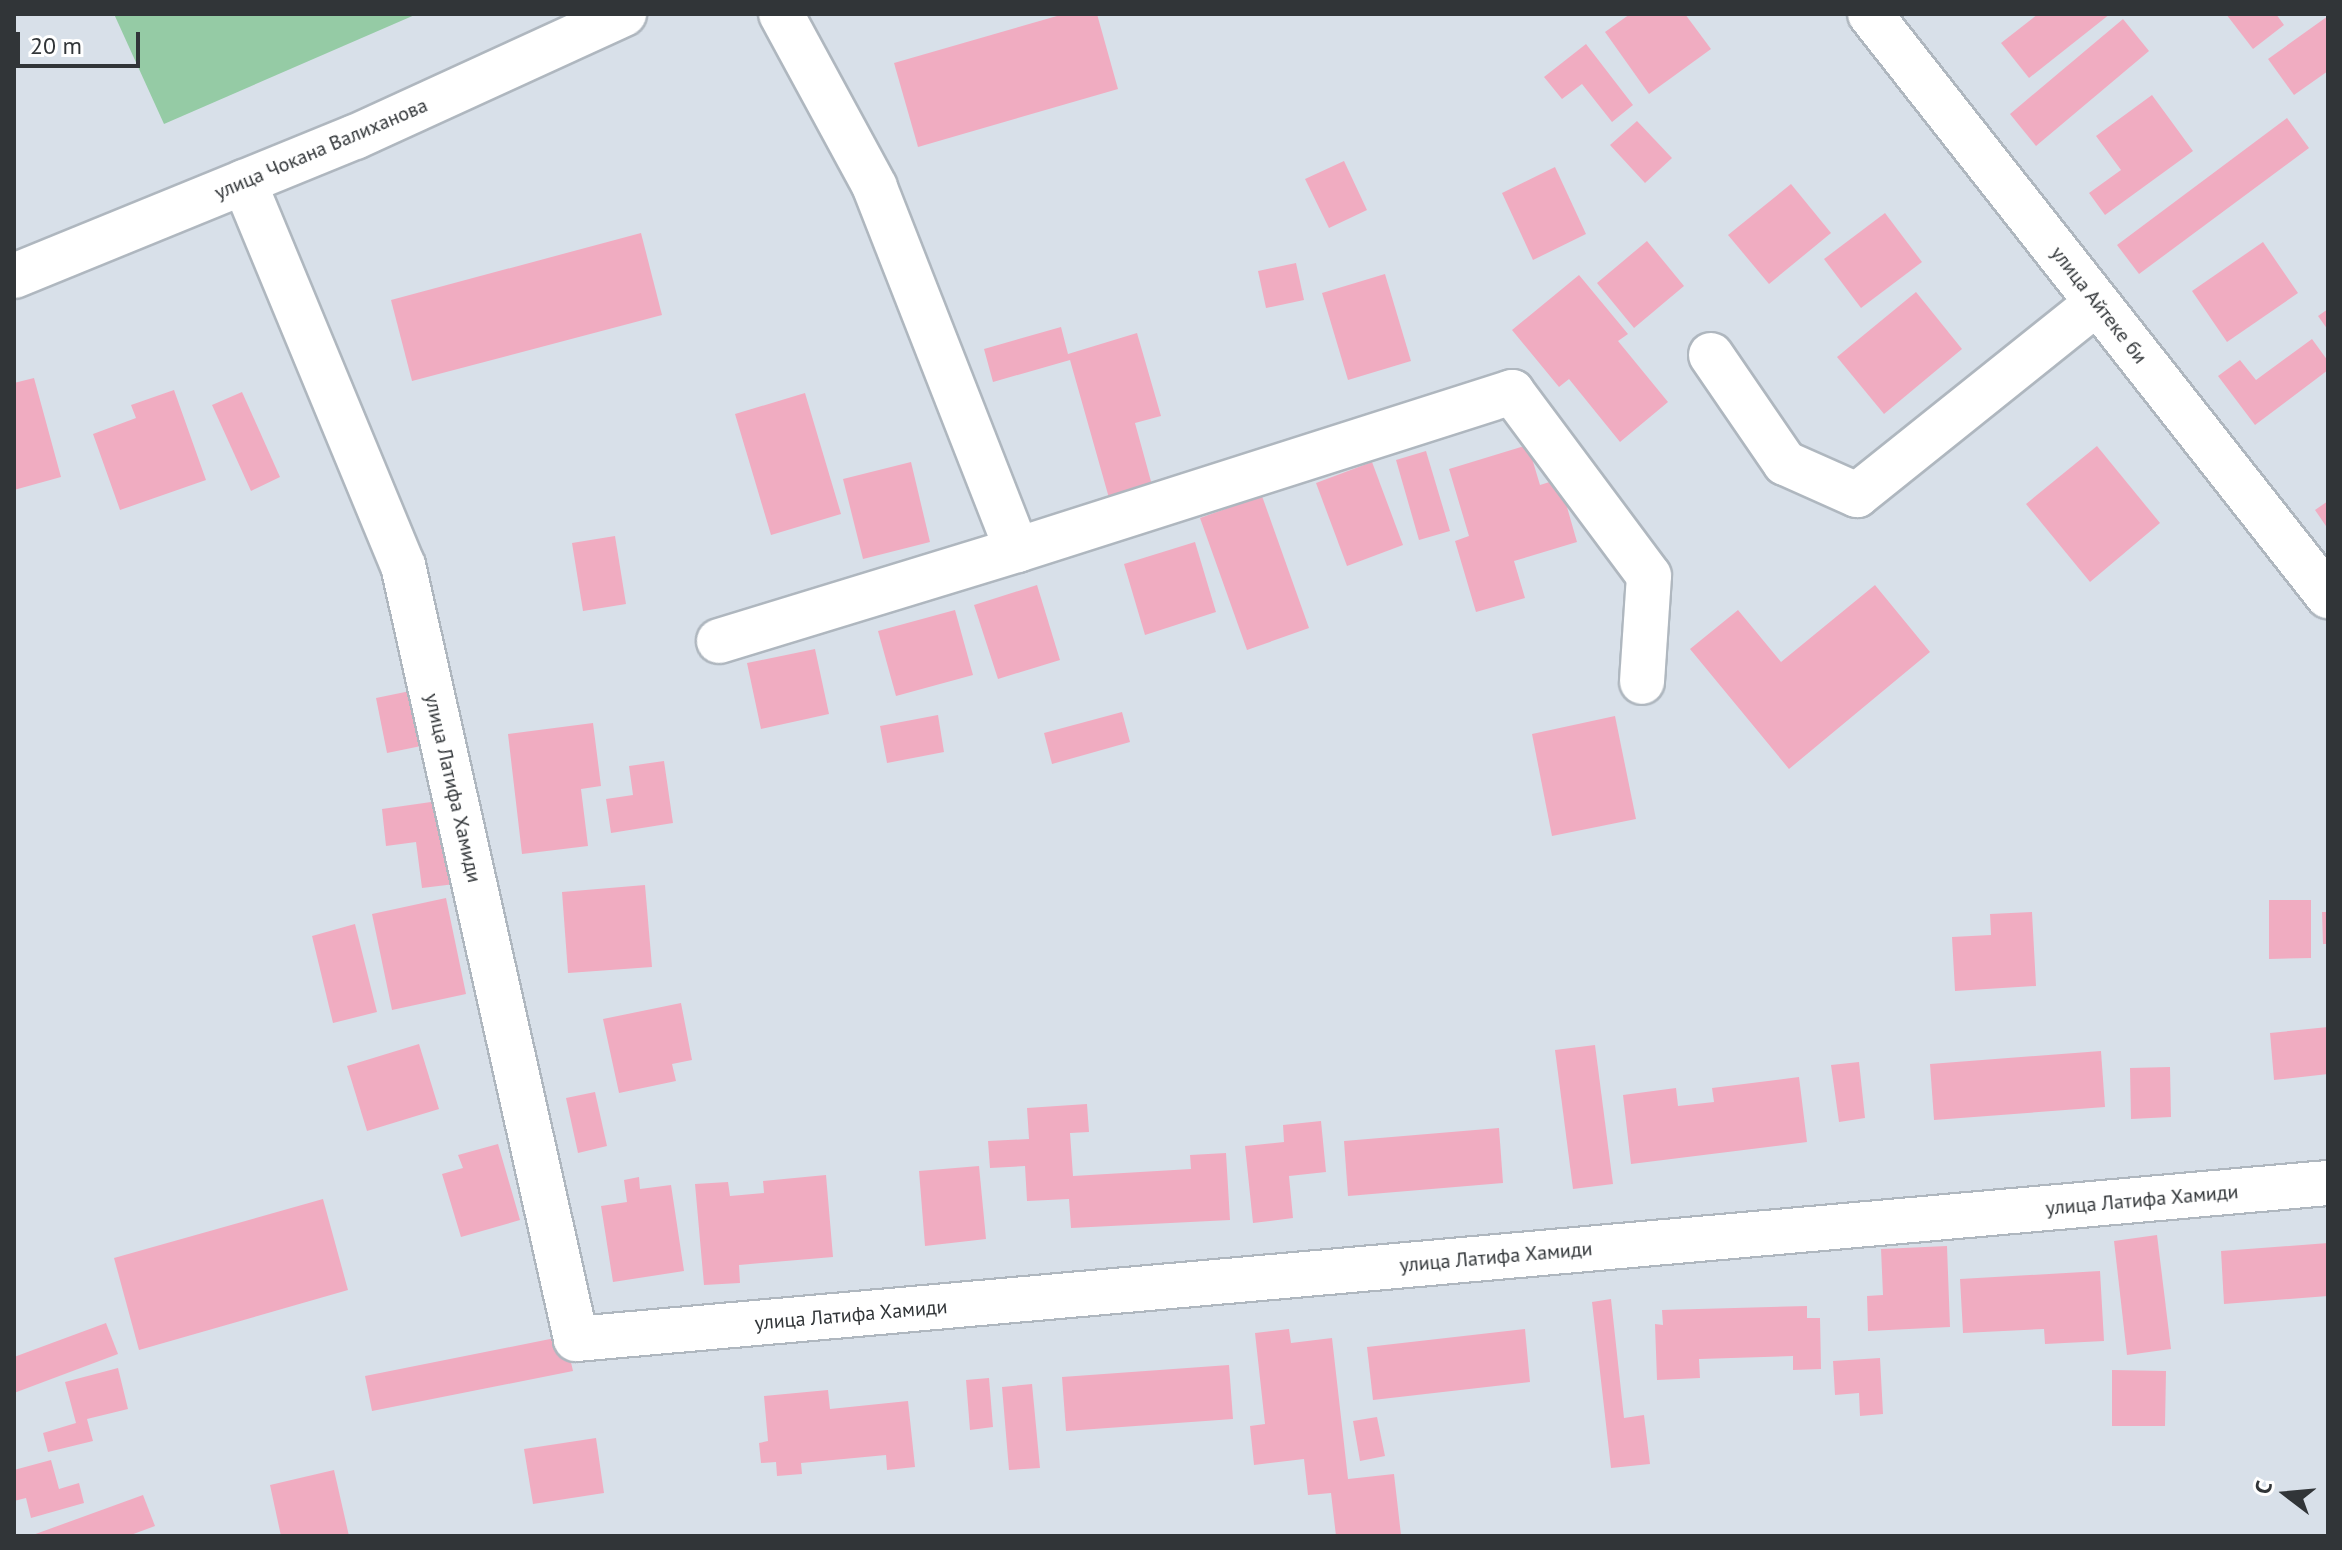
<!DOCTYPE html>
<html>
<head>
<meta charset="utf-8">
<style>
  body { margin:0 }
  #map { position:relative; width:2342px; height:1550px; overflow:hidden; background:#d8e0e9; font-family:"PT Sans",sans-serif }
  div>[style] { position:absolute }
  .green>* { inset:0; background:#95cba5 }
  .building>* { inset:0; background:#f0acc1 }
  .roads { filter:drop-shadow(2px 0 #afb7bf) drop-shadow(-2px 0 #afb7bf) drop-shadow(0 2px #afb7bf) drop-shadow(0 -2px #afb7bf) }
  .minor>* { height:44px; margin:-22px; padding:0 22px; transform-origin:22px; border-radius:22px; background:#fff }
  span { translate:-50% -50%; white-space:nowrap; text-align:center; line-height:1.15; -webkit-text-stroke:6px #fff; paint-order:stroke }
  .street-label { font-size:20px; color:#313538 }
  .frame { position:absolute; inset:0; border:16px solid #313538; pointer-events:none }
  .north { position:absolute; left:2246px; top:1454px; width:80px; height:80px; -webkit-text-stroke:6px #fff; paint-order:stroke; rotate:286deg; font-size:22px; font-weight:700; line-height:32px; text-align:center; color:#313538 }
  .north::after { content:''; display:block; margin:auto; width:28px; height:36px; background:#313538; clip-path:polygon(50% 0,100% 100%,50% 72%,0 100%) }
  .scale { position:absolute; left:16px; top:32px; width:124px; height:36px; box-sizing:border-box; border:4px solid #313538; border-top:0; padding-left:10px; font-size:24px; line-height:28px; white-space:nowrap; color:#313538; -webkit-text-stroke:6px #fff; paint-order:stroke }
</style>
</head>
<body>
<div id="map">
  <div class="green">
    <i style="clip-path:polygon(114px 14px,417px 14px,164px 124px)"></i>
  </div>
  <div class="building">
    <i style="clip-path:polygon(1064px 14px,1097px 14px,1118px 89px,918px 147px,894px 63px)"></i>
    <i style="clip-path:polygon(1630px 14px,1685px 14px,1711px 49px,1649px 94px,1605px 32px)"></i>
    <i style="clip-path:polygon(2038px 14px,2110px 14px,2029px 78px,2001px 43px)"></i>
    <i style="clip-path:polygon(2226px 14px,2276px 14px,2284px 25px,2253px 49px)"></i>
    <i style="clip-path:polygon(2328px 16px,2328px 71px,2294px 95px,2268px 59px)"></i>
    <i style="clip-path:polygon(2123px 19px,2149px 51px,2036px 146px,2010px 114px)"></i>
    <i style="clip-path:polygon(1586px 44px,1633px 105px,1612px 122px,1582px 84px,1562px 99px,1544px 77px)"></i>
    <i style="clip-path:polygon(2152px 95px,2193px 151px,2105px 215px,2089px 193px,2121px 170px,2096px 136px)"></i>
    <i style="clip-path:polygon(2287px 118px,2309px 148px,2139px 274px,2117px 245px)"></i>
    <i style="clip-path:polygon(1637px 121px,1672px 158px,1645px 183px,1610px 145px)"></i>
    <i style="clip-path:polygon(1344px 161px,1367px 210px,1329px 228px,1305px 179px)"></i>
    <i style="clip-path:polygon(1555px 167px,1586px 234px,1533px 260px,1502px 193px)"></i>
    <i style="clip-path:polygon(1791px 184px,1831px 233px,1769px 284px,1728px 235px)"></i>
    <i style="clip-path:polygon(1885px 213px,1922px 262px,1861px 308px,1824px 259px)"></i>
    <i style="clip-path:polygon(641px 233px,662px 315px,412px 381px,391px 300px)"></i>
    <i style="clip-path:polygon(1647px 241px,1684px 286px,1634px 328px,1597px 283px)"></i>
    <i style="clip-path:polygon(2263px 242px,2298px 293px,2227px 342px,2192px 291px)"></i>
    <i style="clip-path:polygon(1296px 263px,1304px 300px,1266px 308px,1258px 271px)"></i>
    <i style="clip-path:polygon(1385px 274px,1411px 361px,1348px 380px,1322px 293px)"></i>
    <i style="clip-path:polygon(1579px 275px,1628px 334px,1618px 341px,1668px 402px,1620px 442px,1569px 379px,1559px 387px,1512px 330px)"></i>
    <i style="clip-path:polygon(1916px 292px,1962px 349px,1884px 414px,1837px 357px)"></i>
    <i style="clip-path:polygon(2328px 309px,2328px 330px,2318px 316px)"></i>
    <i style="clip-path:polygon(1061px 327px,1068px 354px,1137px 333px,1161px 416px,1135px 423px,1152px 485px,1109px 498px,1070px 360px,993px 382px,984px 349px)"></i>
    <i style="clip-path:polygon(2312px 339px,2328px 361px,2328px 370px,2255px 425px,2218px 376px,2240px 360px,2256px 380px)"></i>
    <i style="clip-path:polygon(34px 378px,61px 477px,14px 490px,14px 383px)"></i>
    <i style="clip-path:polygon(174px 390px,206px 480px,120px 510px,93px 434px,136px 418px,131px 405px)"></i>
    <i style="clip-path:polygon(242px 392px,280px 477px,251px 491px,212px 405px)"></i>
    <i style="clip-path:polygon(805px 393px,841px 514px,771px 535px,735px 414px)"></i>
    <i style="clip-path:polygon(1528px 445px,1540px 485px,1559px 479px,1577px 542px,1514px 561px,1525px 598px,1476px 612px,1455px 541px,1469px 536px,1449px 469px)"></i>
    <i style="clip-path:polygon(2097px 446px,2160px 523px,2090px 582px,2026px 504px)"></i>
    <i style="clip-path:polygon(1426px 451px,1450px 531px,1419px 540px,1396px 460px)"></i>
    <i style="clip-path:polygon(911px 462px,930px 542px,863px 559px,843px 479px)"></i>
    <i style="clip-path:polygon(1372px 462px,1403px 545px,1347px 566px,1316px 483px)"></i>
    <i style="clip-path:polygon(1262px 496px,1309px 628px,1247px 650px,1200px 518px)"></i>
    <i style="clip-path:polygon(2328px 501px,2328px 529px,2315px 510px)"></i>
    <i style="clip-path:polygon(615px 536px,626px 604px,583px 611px,572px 543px)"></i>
    <i style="clip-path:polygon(1195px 542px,1216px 612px,1145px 635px,1124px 564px)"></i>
    <i style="clip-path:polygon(1037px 585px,1060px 660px,998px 679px,974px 605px)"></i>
    <i style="clip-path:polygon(1875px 585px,1930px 652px,1789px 769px,1690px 649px,1738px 610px,1781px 662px)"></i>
    <i style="clip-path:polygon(955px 610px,973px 675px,896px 696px,878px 631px)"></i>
    <i style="clip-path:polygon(815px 649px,829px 714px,761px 729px,747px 663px)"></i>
    <i style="clip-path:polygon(415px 690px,426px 745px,387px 753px,376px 698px)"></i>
    <i style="clip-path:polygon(1122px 712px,1130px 742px,1052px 764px,1044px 733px)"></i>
    <i style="clip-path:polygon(938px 715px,944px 752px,887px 763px,880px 726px)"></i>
    <i style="clip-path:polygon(1615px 716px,1636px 819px,1552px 836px,1532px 734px)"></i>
    <i style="clip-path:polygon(593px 723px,601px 786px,581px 789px,588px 846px,522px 854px,508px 734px)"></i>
    <i style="clip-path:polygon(664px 761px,673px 823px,611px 833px,606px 799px,633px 795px,629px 766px)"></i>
    <i style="clip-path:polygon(445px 800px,455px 884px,422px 888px,416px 842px,386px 846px,382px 809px)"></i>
    <i style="clip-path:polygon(645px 885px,652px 967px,568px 973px,562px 892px)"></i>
    <i style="clip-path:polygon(446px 898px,466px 994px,392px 1010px,372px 914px)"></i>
    <i style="clip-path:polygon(2269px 900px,2311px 900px,2311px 958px,2269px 959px)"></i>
    <i style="clip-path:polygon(2032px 912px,2036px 986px,1955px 991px,1952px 937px,1991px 935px,1990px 914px)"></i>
    <i style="clip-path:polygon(2322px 912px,2328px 912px,2328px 944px,2323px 944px)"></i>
    <i style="clip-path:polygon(355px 924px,377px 1012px,333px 1023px,312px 936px)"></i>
    <i style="clip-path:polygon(681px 1003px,692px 1060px,672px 1064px,676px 1081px,619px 1093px,603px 1019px)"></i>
    <i style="clip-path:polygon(2328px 1027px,2328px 1074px,2274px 1080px,2270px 1033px)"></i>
    <i style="clip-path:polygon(419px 1044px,439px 1109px,367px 1131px,347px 1066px)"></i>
    <i style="clip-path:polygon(1595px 1045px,1613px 1184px,1573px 1189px,1555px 1050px)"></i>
    <i style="clip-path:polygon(2101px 1051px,2105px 1107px,1934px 1120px,1930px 1064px)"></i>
    <i style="clip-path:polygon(1859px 1062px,1865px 1118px,1839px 1122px,1831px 1065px)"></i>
    <i style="clip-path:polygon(2170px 1067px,2171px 1117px,2131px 1119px,2130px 1068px)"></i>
    <i style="clip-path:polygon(1799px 1077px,1807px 1142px,1631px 1164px,1623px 1095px,1676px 1088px,1678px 1106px,1714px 1102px,1712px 1088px)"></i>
    <i style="clip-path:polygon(595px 1092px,607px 1146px,578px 1153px,566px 1098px)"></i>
    <i style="clip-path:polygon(1087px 1104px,1089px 1132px,1070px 1133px,1073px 1176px,1191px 1169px,1190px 1155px,1226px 1153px,1230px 1220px,1071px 1228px,1069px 1199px,1027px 1201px,1025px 1166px,990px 1168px,988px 1141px,1029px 1139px,1027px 1108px)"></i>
    <i style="clip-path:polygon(1321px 1121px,1326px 1172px,1289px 1176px,1293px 1218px,1253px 1223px,1245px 1146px,1284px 1142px,1283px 1125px)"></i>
    <i style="clip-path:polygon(1499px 1128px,1503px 1183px,1348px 1196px,1344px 1141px)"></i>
    <i style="clip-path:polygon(498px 1144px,520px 1220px,461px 1237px,442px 1174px,463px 1168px,458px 1155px)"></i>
    <i style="clip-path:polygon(979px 1166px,986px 1239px,925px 1246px,919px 1171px)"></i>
    <i style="clip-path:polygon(826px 1175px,833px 1257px,739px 1265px,740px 1283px,704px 1285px,695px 1184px,728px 1182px,730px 1196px,764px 1193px,763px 1181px)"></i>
    <i style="clip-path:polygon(639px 1177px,640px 1189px,671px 1185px,684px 1271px,613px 1282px,601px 1206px,627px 1202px,624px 1180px)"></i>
    <i style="clip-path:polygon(323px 1199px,348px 1290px,139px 1350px,114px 1258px)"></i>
    <i style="clip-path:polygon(2157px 1235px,2171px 1349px,2127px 1355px,2114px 1241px)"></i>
    <i style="clip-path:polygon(2328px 1243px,2328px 1296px,2224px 1304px,2221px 1251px)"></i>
    <i style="clip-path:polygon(1947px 1246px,1950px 1327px,1868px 1331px,1867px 1296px,1883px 1295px,1881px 1249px)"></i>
    <i style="clip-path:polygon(2100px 1271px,2104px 1341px,2045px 1344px,2044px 1329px,1963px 1333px,1960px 1279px)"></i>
    <i style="clip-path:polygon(1611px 1299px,1624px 1418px,1644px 1415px,1650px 1464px,1611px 1468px,1592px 1302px)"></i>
    <i style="clip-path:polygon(1807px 1306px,1807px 1318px,1820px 1318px,1821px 1369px,1793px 1370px,1793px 1356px,1699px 1359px,1700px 1378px,1657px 1380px,1655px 1324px,1663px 1325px,1662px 1310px)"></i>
    <i style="clip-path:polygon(106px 1323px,118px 1354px,14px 1393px,14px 1357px)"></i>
    <i style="clip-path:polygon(1289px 1329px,1291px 1343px,1332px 1338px,1348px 1479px,1394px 1474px,1401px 1535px,1336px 1536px,1331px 1493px,1308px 1495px,1304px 1459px,1254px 1465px,1250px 1426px,1265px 1424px,1255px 1333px)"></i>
    <i style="clip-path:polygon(1525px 1329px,1530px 1382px,1373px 1400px,1367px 1347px)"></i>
    <i style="clip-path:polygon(565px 1336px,573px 1371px,372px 1411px,365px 1376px)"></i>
    <i style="clip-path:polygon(1880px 1358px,1883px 1414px,1860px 1416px,1859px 1393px,1835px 1395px,1833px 1361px)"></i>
    <i style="clip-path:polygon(1229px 1365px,1233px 1419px,1066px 1431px,1062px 1377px)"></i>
    <i style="clip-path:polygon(118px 1368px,128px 1409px,87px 1419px,93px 1441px,48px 1452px,43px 1433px,76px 1423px,65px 1382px)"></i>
    <i style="clip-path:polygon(2112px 1370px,2166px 1371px,2165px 1426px,2112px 1426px)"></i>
    <i style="clip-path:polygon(989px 1378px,993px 1427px,970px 1430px,966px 1380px)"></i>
    <i style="clip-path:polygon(1032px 1384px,1040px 1468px,1009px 1470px,1002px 1387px)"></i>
    <i style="clip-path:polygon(828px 1390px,830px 1409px,908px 1401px,915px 1467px,887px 1470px,886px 1455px,801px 1463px,802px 1474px,777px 1476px,776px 1462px,761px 1463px,759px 1443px,768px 1441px,764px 1396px)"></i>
    <i style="clip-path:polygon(1377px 1417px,1385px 1456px,1360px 1461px,1353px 1421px)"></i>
    <i style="clip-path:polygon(596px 1438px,604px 1493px,533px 1504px,524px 1449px)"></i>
    <i style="clip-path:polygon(51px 1460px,59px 1489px,79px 1483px,84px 1503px,31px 1518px,26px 1498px,14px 1501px,14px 1470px)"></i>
    <i style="clip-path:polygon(334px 1470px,349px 1536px,281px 1536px,270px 1485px)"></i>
    <i style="clip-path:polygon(143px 1495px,155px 1526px,128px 1536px,30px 1536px)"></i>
  </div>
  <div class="roads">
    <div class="minor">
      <i style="left:1870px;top:14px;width:741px;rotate:51.8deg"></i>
      <i style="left:244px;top:182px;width:415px;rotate:67.5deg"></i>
      <i style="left:403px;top:565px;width:793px;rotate:77.4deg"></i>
      <i style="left:576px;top:1339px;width:1759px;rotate:-5.09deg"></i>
      <i style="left:14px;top:276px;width:368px;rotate:-22.2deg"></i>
      <i style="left:355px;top:137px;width:296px;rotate:-24.6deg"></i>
      <i style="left:1711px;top:355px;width:131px;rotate:55.6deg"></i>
      <i style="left:1785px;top:463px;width:79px;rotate:24deg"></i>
      <i style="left:1857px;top:495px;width:307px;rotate:-38.7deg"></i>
      <i style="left:1017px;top:550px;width:520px;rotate:-17.7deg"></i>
      <i style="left:1512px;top:392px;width:229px;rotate:53.3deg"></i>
      <i style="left:1649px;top:576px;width:106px;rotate:93.8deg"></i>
      <i style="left:719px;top:641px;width:312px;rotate:-17deg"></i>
      <i style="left:1017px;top:550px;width:390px;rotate:-111.4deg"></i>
      <i style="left:875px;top:187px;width:197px;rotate:-118.5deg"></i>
    </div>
  </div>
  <div class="street-label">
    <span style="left:321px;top:149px;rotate:-23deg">улица Чокана Валиханова</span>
    <span style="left:2099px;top:305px;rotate:52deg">улица Айтеке би</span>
    <span style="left:453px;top:788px;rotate:77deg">улица Латифа Хамиди</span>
    <span style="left:2142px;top:1200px;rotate:-5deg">улица Латифа Хамиди</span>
    <span style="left:1496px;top:1257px;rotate:-5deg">улица Латифа Хамиди</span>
    <span style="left:851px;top:1315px;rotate:-5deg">улица Латифа Хамиди</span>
  </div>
  <div class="frame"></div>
  <div class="north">С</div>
  <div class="scale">20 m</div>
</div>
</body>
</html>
